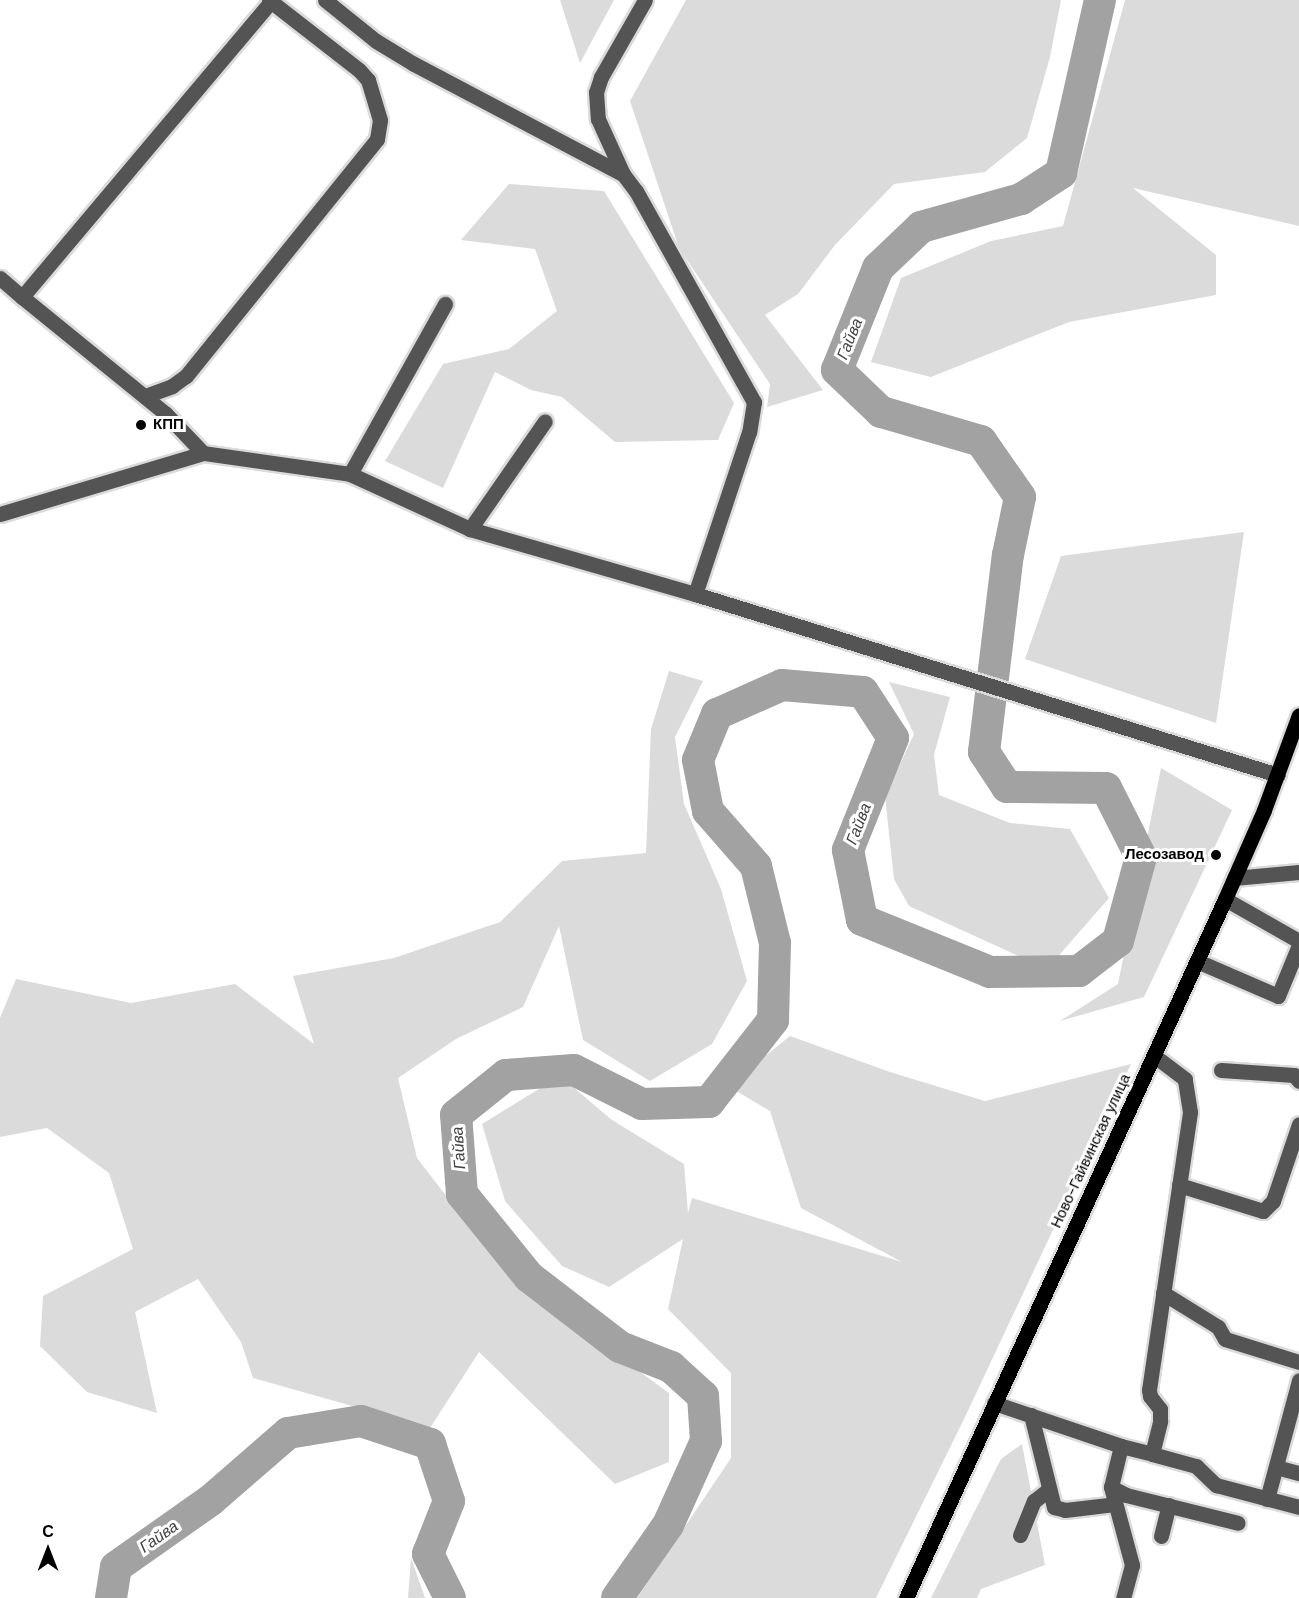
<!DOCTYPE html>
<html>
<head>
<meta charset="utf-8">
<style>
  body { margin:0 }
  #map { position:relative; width:1299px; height:1598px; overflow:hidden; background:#fff; font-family:"DM Sans",sans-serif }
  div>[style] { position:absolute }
  .green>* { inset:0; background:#dbdbdb }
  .river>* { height:32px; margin:-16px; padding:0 16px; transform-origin:16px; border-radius:16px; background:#a2a2a2 }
  .roads { filter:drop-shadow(2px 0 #dbdbdb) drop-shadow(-2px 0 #dbdbdb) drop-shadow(0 2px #dbdbdb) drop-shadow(0 -2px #dbdbdb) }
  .minor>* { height:15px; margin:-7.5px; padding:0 7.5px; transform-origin:7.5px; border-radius:7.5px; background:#545454 }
  .major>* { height:15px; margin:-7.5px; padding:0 7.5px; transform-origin:7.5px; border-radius:7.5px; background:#000 }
  .dots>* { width:16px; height:16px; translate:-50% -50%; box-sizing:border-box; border:3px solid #fff; border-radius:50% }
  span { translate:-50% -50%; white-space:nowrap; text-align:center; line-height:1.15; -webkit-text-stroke:6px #fff; paint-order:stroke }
  .poi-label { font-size:15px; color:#000; font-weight:700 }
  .left { translate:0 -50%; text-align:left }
  .right { translate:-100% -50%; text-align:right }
  .street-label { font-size:15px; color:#000 }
  .water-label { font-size:16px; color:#434343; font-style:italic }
  .north { position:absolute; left:18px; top:1520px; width:60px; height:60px; -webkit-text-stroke:4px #fff; paint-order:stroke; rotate:0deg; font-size:16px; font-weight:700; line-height:24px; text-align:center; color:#000 }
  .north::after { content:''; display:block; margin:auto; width:21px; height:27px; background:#000; clip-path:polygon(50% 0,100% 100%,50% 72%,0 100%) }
</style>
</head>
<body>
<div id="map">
  <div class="green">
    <i style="clip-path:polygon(560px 0,614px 0,580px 63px)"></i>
    <i style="clip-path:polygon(686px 0,1061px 0,1050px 57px,1027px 138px,985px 172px,894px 184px,835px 245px,798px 294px,765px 315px,823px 390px,767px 407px,770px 384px,679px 248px,630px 101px)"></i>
    <i style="clip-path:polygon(1125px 0,1299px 0,1299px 226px,1133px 188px,1216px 255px,1216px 295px,1069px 322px,931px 377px,871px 362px,901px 278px,991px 241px,1063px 226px)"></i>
    <i style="clip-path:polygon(509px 184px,604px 191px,734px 403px,718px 440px,615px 442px,562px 397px,531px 390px,495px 372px,443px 488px,385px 461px,443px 364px,509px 349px,557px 311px,535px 249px,461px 240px)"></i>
    <i style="clip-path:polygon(1244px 532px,1216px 723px,1025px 659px,1061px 556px)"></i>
    <i style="clip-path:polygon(669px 671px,703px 681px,675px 737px,684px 804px,721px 889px,747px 981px,712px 1044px,650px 1081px,583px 1040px,559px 926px,523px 1007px,456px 1039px,398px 1078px,417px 1158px,507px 1275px,669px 1393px,669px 1462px,615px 1484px,479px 1352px,430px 1428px,253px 1378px,241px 1342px,198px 1279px,135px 1312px,157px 1413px,87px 1392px,40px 1346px,43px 1296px,133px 1249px,109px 1173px,47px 1128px,0 1137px,0 1018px,16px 979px,131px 1003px,235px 984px,314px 1044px,293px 976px,394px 958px,500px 922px,562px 861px,646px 853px,651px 729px)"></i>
    <i style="clip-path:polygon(889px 682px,950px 697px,934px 755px,939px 795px,1010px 823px,1070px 829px,1109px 898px,1047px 969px,909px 906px,894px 879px,885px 797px,914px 734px)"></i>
    <i style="clip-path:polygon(1161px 768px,1232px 810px,1144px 997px,1060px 1021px,1118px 984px)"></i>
    <i style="clip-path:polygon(790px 1036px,890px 1072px,985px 1101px,1131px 1064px,965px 1417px,876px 1598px,637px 1598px,731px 1458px,731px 1373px,668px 1309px,683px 1239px,609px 1287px,562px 1266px,505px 1201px,482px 1124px,560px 1076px,612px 1120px,684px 1164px,688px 1213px,692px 1198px,902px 1262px,801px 1208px,770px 1111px,728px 1086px)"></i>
    <i style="clip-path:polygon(1022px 1444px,1045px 1565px,981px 1589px,977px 1598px,931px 1598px,1001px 1459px)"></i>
    <i style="clip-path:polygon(411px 1558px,425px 1598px,408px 1598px)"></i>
  </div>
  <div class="river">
    <i style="left:111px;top:1598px;width:31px;rotate:-81deg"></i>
    <i style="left:116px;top:1567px;width:116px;rotate:-35.2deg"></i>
    <i style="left:211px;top:1500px;width:102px;rotate:-41deg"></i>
    <i style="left:288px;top:1433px;width:74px;rotate:-9.3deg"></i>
    <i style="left:361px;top:1421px;width:73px;rotate:18.4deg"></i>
    <i style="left:430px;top:1444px;width:60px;rotate:71.6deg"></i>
    <i style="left:449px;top:1501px;width:57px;rotate:111.6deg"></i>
    <i style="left:428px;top:1554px;width:49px;rotate:63.4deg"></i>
    <i style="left:617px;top:1598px;width:89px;rotate:-55.1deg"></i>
    <i style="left:668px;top:1525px;width:92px;rotate:-65.7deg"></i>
    <i style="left:706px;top:1441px;width:45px;rotate:-93.8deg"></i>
    <i style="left:703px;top:1396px;width:43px;rotate:-137.8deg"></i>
    <i style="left:671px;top:1367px;width:55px;rotate:-158.6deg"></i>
    <i style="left:620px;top:1347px;width:115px;rotate:-142.4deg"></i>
    <i style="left:529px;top:1277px;width:107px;rotate:-128.9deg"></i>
    <i style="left:462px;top:1194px;width:79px;rotate:-94.3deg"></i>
    <i style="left:456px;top:1115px;width:64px;rotate:-38.7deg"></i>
    <i style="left:506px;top:1075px;width:68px;rotate:-4.2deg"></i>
    <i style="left:574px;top:1070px;width:76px;rotate:26.6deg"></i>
    <i style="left:642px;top:1104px;width:67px;rotate:-1.7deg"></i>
    <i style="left:709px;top:1102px;width:104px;rotate:-52deg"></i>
    <i style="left:773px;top:1020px;width:77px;rotate:-88.5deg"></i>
    <i style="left:775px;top:943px;width:79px;rotate:-103.9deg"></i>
    <i style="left:756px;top:866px;width:73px;rotate:-131.1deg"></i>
    <i style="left:708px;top:811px;width:52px;rotate:-101.1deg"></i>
    <i style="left:698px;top:760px;width:50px;rotate:-67.6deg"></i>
    <i style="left:717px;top:714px;width:71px;rotate:-24deg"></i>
    <i style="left:782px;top:685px;width:81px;rotate:4.9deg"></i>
    <i style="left:863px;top:692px;width:55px;rotate:56.9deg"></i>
    <i style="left:893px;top:738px;width:121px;rotate:111.9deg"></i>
    <i style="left:848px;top:850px;width:71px;rotate:78.7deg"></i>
    <i style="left:862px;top:920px;width:138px;rotate:22.1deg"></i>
    <i style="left:990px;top:972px;width:89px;rotate:-0.6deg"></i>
    <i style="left:1079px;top:971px;width:49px;rotate:-37.6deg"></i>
    <i style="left:1118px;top:941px;width:87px;rotate:-74.7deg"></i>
    <i style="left:1141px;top:857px;width:77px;rotate:-116.9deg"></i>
    <i style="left:1106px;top:788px;width:99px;rotate:-179.4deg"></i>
    <i style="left:1007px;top:787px;width:42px;rotate:-123.3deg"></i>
    <i style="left:984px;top:752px;width:198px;rotate:-83.1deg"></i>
    <i style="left:1008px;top:555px;width:59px;rotate:-78.3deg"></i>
    <i style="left:1020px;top:497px;width:68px;rotate:-124.9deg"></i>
    <i style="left:981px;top:441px;width:104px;rotate:-163.8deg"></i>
    <i style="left:881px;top:412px;width:61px;rotate:-136.3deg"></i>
    <i style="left:837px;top:370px;width:110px;rotate:-68.1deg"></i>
    <i style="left:878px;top:268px;width:59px;rotate:-43.6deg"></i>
    <i style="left:921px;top:227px;width:104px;rotate:-15.6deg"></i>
    <i style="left:1021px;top:199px;width:48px;rotate:-33deg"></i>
    <i style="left:1061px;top:173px;width:177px;rotate:-77.3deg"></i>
  </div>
  <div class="roads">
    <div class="minor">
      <i style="left:325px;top:0;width:65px;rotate:38.8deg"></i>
      <i style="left:376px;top:41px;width:44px;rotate:31.2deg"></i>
      <i style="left:414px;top:64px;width:236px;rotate:27.8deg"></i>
      <i style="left:645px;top:0;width:89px;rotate:119.7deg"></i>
      <i style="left:601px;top:77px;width:16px;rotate:108deg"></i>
      <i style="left:596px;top:92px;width:27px;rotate:86deg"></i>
      <i style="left:598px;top:119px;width:60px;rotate:65.6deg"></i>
      <i style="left:623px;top:174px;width:21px;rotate:53deg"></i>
      <i style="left:636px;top:191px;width:242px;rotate:60.8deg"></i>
      <i style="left:754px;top:402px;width:30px;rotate:99deg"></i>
      <i style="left:749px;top:432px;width:171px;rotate:108.4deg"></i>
      <i style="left:0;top:278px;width:29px;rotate:41deg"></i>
      <i style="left:145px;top:396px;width:29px;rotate:-20deg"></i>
      <i style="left:172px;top:386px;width:17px;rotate:-36deg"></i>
      <i style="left:186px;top:376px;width:304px;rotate:-51.1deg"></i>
      <i style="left:377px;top:139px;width:19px;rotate:-81deg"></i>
      <i style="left:380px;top:120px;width:42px;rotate:-106.7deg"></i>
      <i style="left:368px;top:80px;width:13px;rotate:-132deg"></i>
      <i style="left:359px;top:70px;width:114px;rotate:-142.1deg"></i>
      <i style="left:203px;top:453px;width:54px;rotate:-133.5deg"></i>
      <i style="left:166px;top:414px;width:186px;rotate:-140.9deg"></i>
      <i style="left:22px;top:297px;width:388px;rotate:-49.9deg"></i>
      <i style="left:350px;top:474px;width:195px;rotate:-60.8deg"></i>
      <i style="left:0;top:514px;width:212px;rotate:-16.7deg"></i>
      <i style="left:203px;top:453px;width:148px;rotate:8.1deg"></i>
      <i style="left:350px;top:474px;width:132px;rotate:24.6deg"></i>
      <i style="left:470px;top:529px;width:234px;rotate:16.1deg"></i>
      <i style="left:695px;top:594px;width:610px;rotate:17.25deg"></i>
      <i style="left:470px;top:529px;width:131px;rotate:-55.2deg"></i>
      <i style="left:1234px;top:878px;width:65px;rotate:-5.3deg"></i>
      <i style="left:1225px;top:899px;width:85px;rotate:29.6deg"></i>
      <i style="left:1197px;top:961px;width:88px;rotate:23.4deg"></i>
      <i style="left:1278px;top:996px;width:55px;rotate:-67.6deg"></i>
      <i style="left:1221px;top:1070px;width:73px;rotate:3.9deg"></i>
      <i style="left:1294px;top:1075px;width:8px;rotate:50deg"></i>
      <i style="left:1179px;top:1185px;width:88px;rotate:17.2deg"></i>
      <i style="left:1263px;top:1211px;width:14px;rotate:-45deg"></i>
      <i style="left:1273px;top:1201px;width:81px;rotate:-71.3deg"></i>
      <i style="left:1163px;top:1293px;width:65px;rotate:31.7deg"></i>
      <i style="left:1218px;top:1327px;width:14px;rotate:60deg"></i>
      <i style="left:1225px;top:1339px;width:77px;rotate:17.3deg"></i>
      <i style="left:994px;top:1403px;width:134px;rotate:18.7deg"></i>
      <i style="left:1121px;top:1446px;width:42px;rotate:103.7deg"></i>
      <i style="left:1111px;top:1487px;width:81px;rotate:74.9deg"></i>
      <i style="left:1132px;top:1565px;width:34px;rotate:105deg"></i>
      <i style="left:1031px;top:1415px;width:95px;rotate:76deg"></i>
      <i style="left:1054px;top:1507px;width:11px;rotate:15deg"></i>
      <i style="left:1065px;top:1510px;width:50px;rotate:-6.8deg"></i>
      <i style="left:1121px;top:1446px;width:32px;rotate:14deg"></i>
      <i style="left:1152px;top:1454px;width:34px;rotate:-76deg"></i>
      <i style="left:1160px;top:1421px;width:12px;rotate:-90deg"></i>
      <i style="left:1160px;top:1409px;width:16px;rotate:-128deg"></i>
      <i style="left:1150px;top:1396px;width:6px;rotate:-99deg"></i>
      <i style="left:1149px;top:1390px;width:281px;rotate:-81.6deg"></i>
      <i style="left:1190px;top:1112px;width:33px;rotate:-99deg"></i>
      <i style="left:1185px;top:1079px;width:39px;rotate:-143deg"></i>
      <i style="left:1152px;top:1454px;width:46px;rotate:15.3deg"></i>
      <i style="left:1196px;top:1466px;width:28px;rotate:44deg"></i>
      <i style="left:1216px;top:1485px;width:86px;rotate:14.8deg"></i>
      <i style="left:1276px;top:1467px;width:24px;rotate:15deg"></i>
      <i style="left:1111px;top:1487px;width:17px;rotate:28deg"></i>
      <i style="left:1126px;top:1495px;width:115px;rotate:14deg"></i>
      <i style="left:1267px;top:1499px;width:123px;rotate:-74.9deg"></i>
      <i style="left:1020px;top:1535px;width:37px;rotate:-68deg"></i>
      <i style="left:1034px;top:1501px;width:18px;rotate:-38deg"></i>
      <i style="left:1161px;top:1536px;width:32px;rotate:-76deg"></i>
    </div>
    <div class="major">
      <i style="left:906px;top:1598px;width:768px;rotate:-65.47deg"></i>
      <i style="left:1225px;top:899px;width:97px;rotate:-66.3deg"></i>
      <i style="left:1264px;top:810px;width:101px;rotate:-69.8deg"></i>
    </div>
  </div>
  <div class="dots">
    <i style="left:141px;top:425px;background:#000"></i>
    <i style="left:1216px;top:855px;background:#000"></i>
  </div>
  <div class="poi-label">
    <span class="left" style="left:153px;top:425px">КПП</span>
    <span class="right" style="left:1204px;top:855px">Лесозавод</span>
  </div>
  <div class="street-label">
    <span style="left:1091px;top:1151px;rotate:-65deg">Ново-Гайвинская улица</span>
  </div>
  <div class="water-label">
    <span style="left:850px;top:339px;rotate:-68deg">Гайва</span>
    <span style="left:859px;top:824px;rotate:-69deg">Гайва</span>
    <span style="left:459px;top:1148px;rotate:-94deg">Гайва</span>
    <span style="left:159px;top:1537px;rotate:-35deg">Гайва</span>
  </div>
  <div class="north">С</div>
</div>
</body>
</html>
